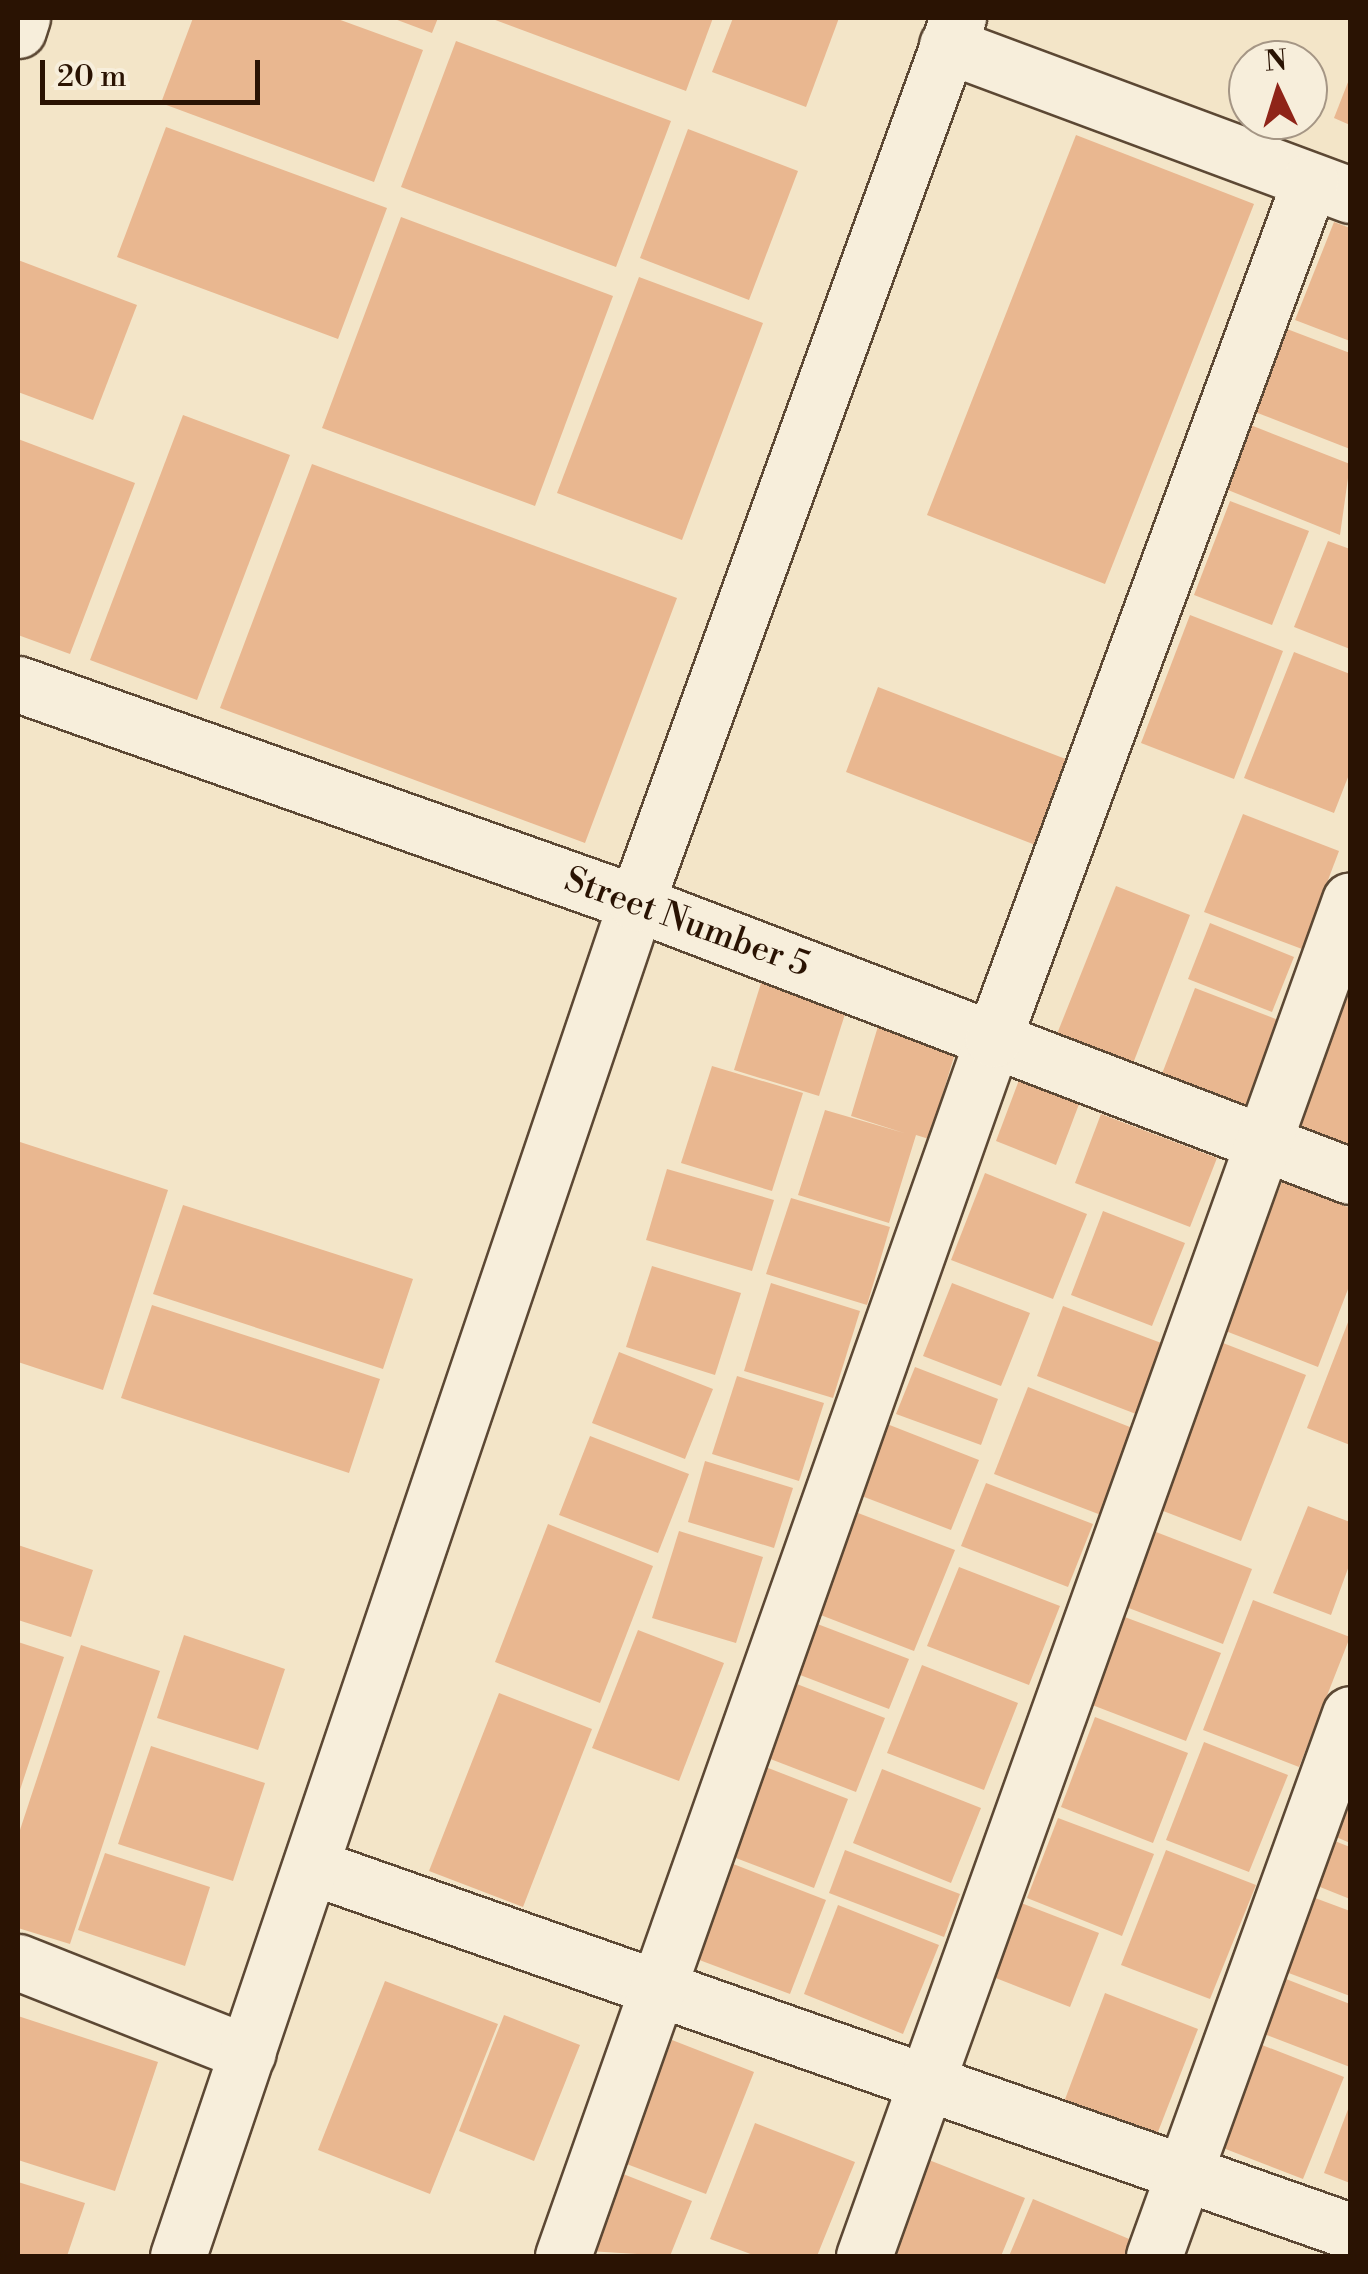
<!DOCTYPE html>
<html>
<head>
<meta charset="utf-8">
<style>
  body { margin:0 }
  #map { position:relative; width:1368px; height:2274px; overflow:hidden; background:#f3e5c8; font-family:"Libre Bodoni",serif }
  div>[style] { position:absolute }
  .building>* { inset:0; background:#e9b790 }
  .roads { filter:drop-shadow(2px 0 #5c4834) drop-shadow(-2px 0 #5c4834) drop-shadow(0 2px #5c4834) drop-shadow(0 -2px #5c4834) }
  .minor>* { height:55px; margin:-27.5px; padding:0 27.5px; transform-origin:27.5px; border-radius:27.5px; background:#f7eedb }
  span { translate:-50% -50%; white-space:nowrap; text-align:center; line-height:1.15; -webkit-text-stroke:9px #f7eedb; paint-order:stroke }
  .street-label { font-size:35px; color:#2a1303 }
  .frame { position:absolute; inset:0; border:20px solid #2a1303; pointer-events:none }
  .north { position:absolute; left:1228px; top:40px; width:100px; height:100px; box-sizing:border-box; background:#f7eedb; border:2px solid #a59685; border-radius:50%; rotate:356deg; font-size:28px; font-weight:700; line-height:40px; text-align:center; color:#2a1303 }
  .north::after { content:''; display:block; margin:auto; width:35px; height:45px; background:#8f2418; clip-path:polygon(50% 0,100% 100%,50% 72%,0 100%) }
  .scale { position:absolute; left:40px; top:60px; width:220px; height:45px; box-sizing:border-box; border:5px solid #2a1303; border-top:0; padding-left:12px; font-size:30px; line-height:35px; white-space:nowrap; color:#2a1303; -webkit-text-stroke:8px #f7eedb; paint-order:stroke }
</style>
</head>
<body>
<div id="map">
  <div class="building">
    <i style="clip-path:polygon(193px 18px,335px 18px,423px 50px,374px 182px,161px 103px)"></i>
    <i style="clip-path:polygon(392px 18px,438px 18px,432px 33px)"></i>
    <i style="clip-path:polygon(490px 18px,713px 18px,686px 91px)"></i>
    <i style="clip-path:polygon(733px 18px,839px 18px,806px 107px,712px 72px)"></i>
    <i style="clip-path:polygon(456px 41px,671px 121px,616px 267px,401px 187px)"></i>
    <i style="clip-path:polygon(1350px 77px,1350px 125px,1334px 118px)"></i>
    <i style="clip-path:polygon(166px 127px,387px 208px,338px 339px,117px 257px)"></i>
    <i style="clip-path:polygon(688px 129px,798px 171px,749px 300px,640px 258px)"></i>
    <i style="clip-path:polygon(1076px 135px,1254px 204px,1105px 584px,927px 515px)"></i>
    <i style="clip-path:polygon(401px 217px,613px 296px,535px 506px,322px 428px)"></i>
    <i style="clip-path:polygon(1334px 222px,1350px 228px,1350px 341px,1295px 320px)"></i>
    <i style="clip-path:polygon(18px 260px,137px 305px,93px 420px,18px 392px)"></i>
    <i style="clip-path:polygon(639px 277px,763px 323px,682px 540px,557px 493px)"></i>
    <i style="clip-path:polygon(1287px 329px,1350px 353px,1350px 449px,1255px 412px)"></i>
    <i style="clip-path:polygon(183px 415px,290px 455px,197px 700px,90px 660px)"></i>
    <i style="clip-path:polygon(1248px 424px,1350px 464px,1340px 535px,1223px 488px)"></i>
    <i style="clip-path:polygon(18px 439px,135px 483px,70px 654px,18px 635px)"></i>
    <i style="clip-path:polygon(312px 464px,677px 598px,585px 843px,220px 708px)"></i>
    <i style="clip-path:polygon(1230px 501px,1309px 531px,1272px 625px,1194px 595px)"></i>
    <i style="clip-path:polygon(1328px 541px,1350px 549px,1350px 649px,1294px 627px)"></i>
    <i style="clip-path:polygon(1190px 615px,1283px 651px,1234px 779px,1141px 743px)"></i>
    <i style="clip-path:polygon(1294px 652px,1350px 674px,1350px 772px,1334px 813px,1244px 778px)"></i>
    <i style="clip-path:polygon(878px 687px,1071px 761px,1038px 846px,846px 772px)"></i>
    <i style="clip-path:polygon(1243px 814px,1339px 851px,1302px 949px,1204px 912px)"></i>
    <i style="clip-path:polygon(1116px 886px,1190px 915px,1129px 1074px,1053px 1044px)"></i>
    <i style="clip-path:polygon(1210px 923px,1294px 957px,1272px 1012px,1188px 979px)"></i>
    <i style="clip-path:polygon(766px 967px,852px 992px,819px 1096px,734px 1070px)"></i>
    <i style="clip-path:polygon(1195px 988px,1286px 1023px,1245px 1127px,1155px 1092px)"></i>
    <i style="clip-path:polygon(1350px 991px,1350px 1161px,1293px 1138px)"></i>
    <i style="clip-path:polygon(882px 1013px,960px 1037px,929px 1139px,916px 1135px,889px 1223px,798px 1195px,825px 1110px,904px 1133px,851px 1116px)"></i>
    <i style="clip-path:polygon(1027px 1059px,1087px 1083px,1056px 1165px,996px 1141px)"></i>
    <i style="clip-path:polygon(712px 1066px,803px 1093px,772px 1191px,681px 1163px)"></i>
    <i style="clip-path:polygon(1101px 1114px,1217px 1158px,1190px 1227px,1075px 1183px)"></i>
    <i style="clip-path:polygon(20px 1142px,168px 1190px,103px 1390px,18px 1362px)"></i>
    <i style="clip-path:polygon(667px 1169px,774px 1200px,752px 1271px,646px 1240px)"></i>
    <i style="clip-path:polygon(985px 1173px,1087px 1214px,1053px 1299px,951px 1260px)"></i>
    <i style="clip-path:polygon(1282px 1182px,1350px 1208px,1350px 1284px,1318px 1367px,1223px 1330px)"></i>
    <i style="clip-path:polygon(791px 1198px,890px 1227px,867px 1305px,766px 1274px)"></i>
    <i style="clip-path:polygon(183px 1205px,413px 1279px,383px 1369px,153px 1294px)"></i>
    <i style="clip-path:polygon(1103px 1211px,1185px 1243px,1152px 1326px,1071px 1295px)"></i>
    <i style="clip-path:polygon(652px 1266px,741px 1293px,715px 1375px,626px 1347px)"></i>
    <i style="clip-path:polygon(771px 1283px,860px 1311px,833px 1398px,744px 1371px)"></i>
    <i style="clip-path:polygon(952px 1283px,1030px 1313px,1001px 1386px,923px 1356px)"></i>
    <i style="clip-path:polygon(152px 1305px,380px 1379px,349px 1473px,121px 1398px)"></i>
    <i style="clip-path:polygon(1063px 1306px,1164px 1344px,1136px 1414px,1037px 1376px)"></i>
    <i style="clip-path:polygon(1350px 1317px,1350px 1445px,1307px 1428px)"></i>
    <i style="clip-path:polygon(1223px 1343px,1306px 1375px,1241px 1541px,1158px 1509px)"></i>
    <i style="clip-path:polygon(619px 1352px,713px 1389px,685px 1459px,592px 1423px)"></i>
    <i style="clip-path:polygon(915px 1367px,998px 1399px,981px 1445px,896px 1414px)"></i>
    <i style="clip-path:polygon(737px 1376px,824px 1403px,799px 1481px,712px 1454px)"></i>
    <i style="clip-path:polygon(1028px 1387px,1135px 1429px,1101px 1515px,994px 1474px)"></i>
    <i style="clip-path:polygon(887px 1424px,979px 1460px,951px 1530px,859px 1495px)"></i>
    <i style="clip-path:polygon(590px 1436px,689px 1474px,658px 1553px,559px 1515px)"></i>
    <i style="clip-path:polygon(705px 1461px,793px 1488px,774px 1548px,688px 1522px)"></i>
    <i style="clip-path:polygon(986px 1483px,1093px 1524px,1068px 1587px,961px 1546px)"></i>
    <i style="clip-path:polygon(1308px 1506px,1350px 1522px,1350px 1563px,1331px 1615px,1273px 1593px)"></i>
    <i style="clip-path:polygon(858px 1513px,955px 1550px,914px 1651px,818px 1614px)"></i>
    <i style="clip-path:polygon(548px 1524px,653px 1566px,600px 1703px,495px 1662px)"></i>
    <i style="clip-path:polygon(679px 1531px,763px 1557px,736px 1643px,652px 1618px)"></i>
    <i style="clip-path:polygon(1156px 1532px,1252px 1569px,1223px 1644px,1126px 1607px)"></i>
    <i style="clip-path:polygon(18px 1545px,93px 1570px,71px 1637px,18px 1620px)"></i>
    <i style="clip-path:polygon(959px 1567px,1060px 1606px,1029px 1685px,927px 1646px)"></i>
    <i style="clip-path:polygon(1253px 1600px,1350px 1637px,1299px 1767px,1203px 1730px)"></i>
    <i style="clip-path:polygon(1122px 1616px,1221px 1653px,1186px 1741px,1087px 1703px)"></i>
    <i style="clip-path:polygon(807px 1620px,909px 1659px,889px 1709px,787px 1670px)"></i>
    <i style="clip-path:polygon(638px 1630px,724px 1663px,679px 1781px,592px 1748px)"></i>
    <i style="clip-path:polygon(184px 1635px,285px 1669px,258px 1750px,157px 1718px)"></i>
    <i style="clip-path:polygon(18px 1642px,64px 1657px,18px 1796px)"></i>
    <i style="clip-path:polygon(81px 1645px,160px 1671px,70px 1944px,18px 1928px,18px 1836px)"></i>
    <i style="clip-path:polygon(922px 1665px,1018px 1703px,984px 1790px,887px 1753px)"></i>
    <i style="clip-path:polygon(789px 1681px,885px 1718px,856px 1792px,760px 1755px)"></i>
    <i style="clip-path:polygon(499px 1693px,592px 1729px,523px 1907px,429px 1871px)"></i>
    <i style="clip-path:polygon(1095px 1717px,1188px 1753px,1153px 1843px,1061px 1807px)"></i>
    <i style="clip-path:polygon(1204px 1742px,1288px 1775px,1249px 1872px,1166px 1840px)"></i>
    <i style="clip-path:polygon(151px 1746px,265px 1783px,233px 1881px,118px 1844px)"></i>
    <i style="clip-path:polygon(763px 1766px,848px 1799px,814px 1888px,728px 1855px)"></i>
    <i style="clip-path:polygon(882px 1769px,981px 1808px,951px 1883px,853px 1843px)"></i>
    <i style="clip-path:polygon(1350px 1787px,1350px 1843px,1327px 1833px)"></i>
    <i style="clip-path:polygon(1058px 1818px,1154px 1854px,1122px 1936px,1027px 1898px)"></i>
    <i style="clip-path:polygon(1327px 1838px,1350px 1847px,1350px 1899px,1310px 1883px)"></i>
    <i style="clip-path:polygon(845px 1850px,960px 1894px,944px 1937px,829px 1893px)"></i>
    <i style="clip-path:polygon(1166px 1850px,1256px 1885px,1210px 1999px,1121px 1965px)"></i>
    <i style="clip-path:polygon(105px 1853px,210px 1887px,185px 1966px,78px 1930px)"></i>
    <i style="clip-path:polygon(723px 1860px,826px 1900px,790px 1994px,686px 1955px)"></i>
    <i style="clip-path:polygon(1307px 1895px,1350px 1911px,1350px 1996px,1278px 1969px)"></i>
    <i style="clip-path:polygon(1016px 1901px,1099px 1933px,1070px 2007px,988px 1975px)"></i>
    <i style="clip-path:polygon(838px 1905px,939px 1945px,903px 2034px,804px 1994px)"></i>
    <i style="clip-path:polygon(1286px 1979px,1350px 2004px,1350px 2067px,1264px 2034px)"></i>
    <i style="clip-path:polygon(385px 1981px,498px 2024px,430px 2194px,318px 2150px)"></i>
    <i style="clip-path:polygon(1105px 1993px,1198px 2029px,1156px 2137px,1064px 2102px)"></i>
    <i style="clip-path:polygon(504px 2015px,580px 2045px,534px 2161px,459px 2131px)"></i>
    <i style="clip-path:polygon(18px 2016px,158px 2062px,115px 2191px,18px 2160px)"></i>
    <i style="clip-path:polygon(672px 2040px,754px 2072px,706px 2194px,624px 2163px)"></i>
    <i style="clip-path:polygon(1262px 2045px,1344px 2077px,1303px 2179px,1223px 2148px)"></i>
    <i style="clip-path:polygon(1350px 2104px,1350px 2183px,1324px 2173px)"></i>
    <i style="clip-path:polygon(755px 2123px,855px 2162px,817px 2256px,756px 2256px,710px 2239px)"></i>
    <i style="clip-path:polygon(929px 2160px,1025px 2198px,1001px 2256px,888px 2256px)"></i>
    <i style="clip-path:polygon(618px 2172px,692px 2201px,670px 2256px,588px 2251px)"></i>
    <i style="clip-path:polygon(18px 2182px,85px 2203px,67px 2256px,18px 2256px)"></i>
    <i style="clip-path:polygon(1033px 2199px,1134px 2241px,1128px 2256px,1009px 2256px)"></i>
  </div>
  <div class="roads">
    <div class="minor">
      <i style="left:18px;top:30px;width:13px;rotate:-72deg"></i>
      <i style="left:947px;top:45px;width:430px;rotate:20.4deg"></i>
      <i style="left:18px;top:684px;width:656px;rotate:19.51deg"></i>
      <i style="left:636px;top:903px;width:764px;rotate:20.92deg"></i>
      <i style="left:313px;top:1867px;width:1099px;rotate:19.34deg"></i>
      <i style="left:18px;top:1962px;width:247px;rotate:21.6deg"></i>
      <i style="left:178px;top:2256px;width:1428px;rotate:-71.3deg"></i>
      <i style="left:636px;top:903px;width:942px;rotate:-70.01deg"></i>
      <i style="left:563px;top:2256px;width:1291px;rotate:-70.54deg"></i>
      <i style="left:993px;top:1039px;width:915px;rotate:-69.72deg"></i>
      <i style="left:864px;top:2256px;width:1440px;rotate:-70.28deg"></i>
      <i style="left:1154px;top:2256px;width:576px;rotate:-70.12deg"></i>
    </div>
  </div>
  <div class="street-label">
    <span style="left:687px;top:923px;rotate:20deg">Street Number 5</span>
  </div>
  <div class="frame"></div>
  <div class="north">N</div>
  <div class="scale">20 m</div>
</div>
</body>
</html>
